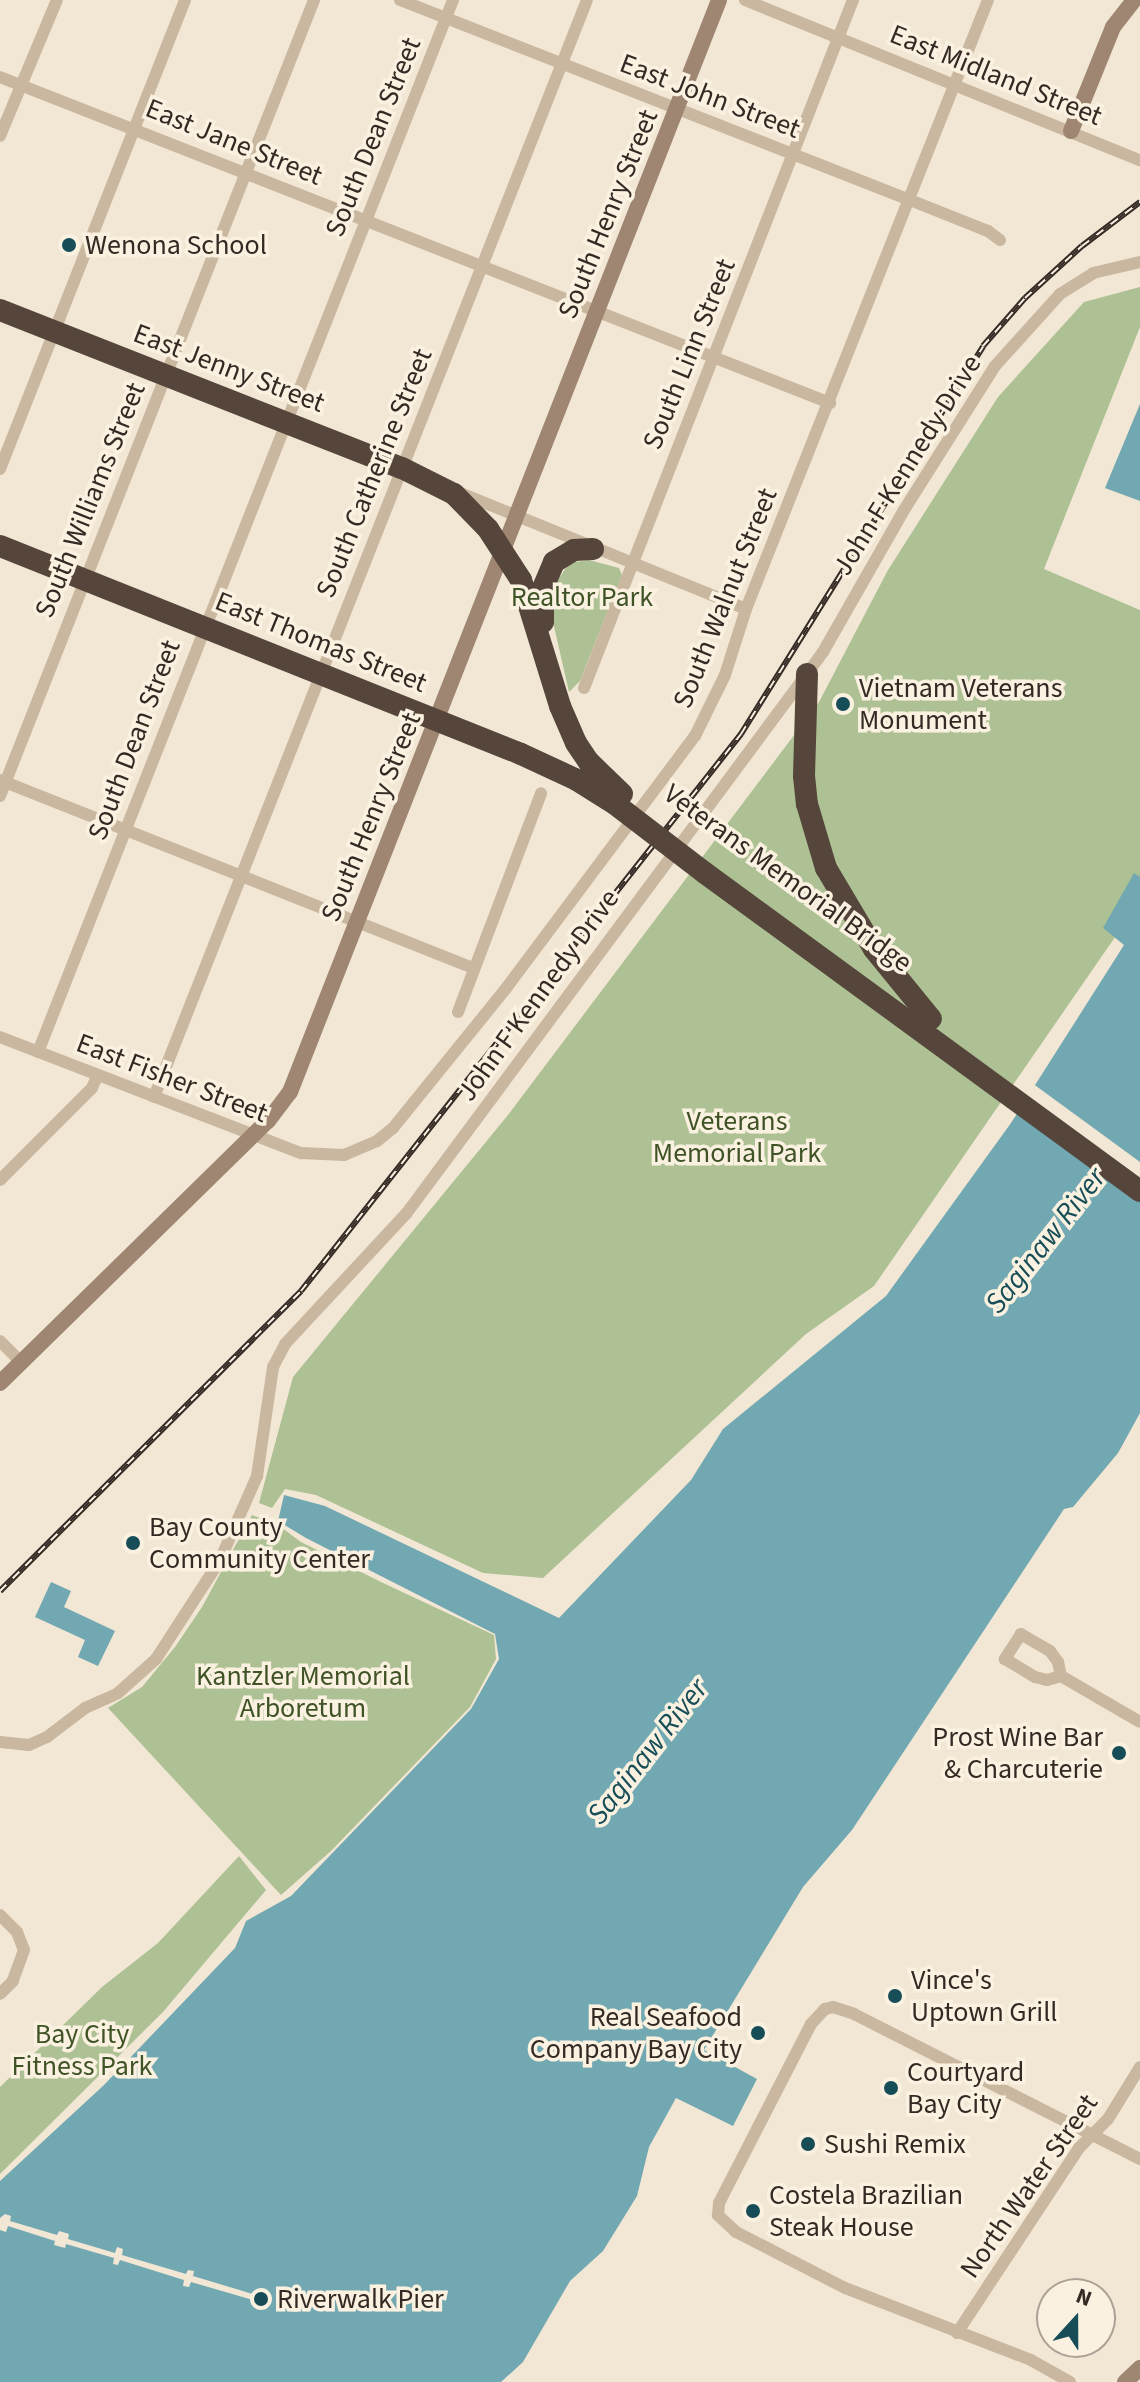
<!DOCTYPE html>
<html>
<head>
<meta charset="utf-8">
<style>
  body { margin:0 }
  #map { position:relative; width:1140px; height:2382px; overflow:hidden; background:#f2e7d5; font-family:"Source Sans 3",sans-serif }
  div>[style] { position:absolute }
  .green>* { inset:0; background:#aec194 }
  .water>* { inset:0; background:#72a8b1 }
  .pier>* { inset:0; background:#f2e7d5 }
  .street>* { height:12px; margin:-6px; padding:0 6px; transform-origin:6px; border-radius:6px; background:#cab7a0 }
  .secondary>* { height:16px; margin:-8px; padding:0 8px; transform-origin:8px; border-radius:8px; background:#9e8672 }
  .highway>* { height:22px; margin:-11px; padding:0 11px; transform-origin:11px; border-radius:11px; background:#55453a }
  .rail>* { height:6px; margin-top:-3px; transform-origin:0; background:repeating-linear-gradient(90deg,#faf1e1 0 9px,#342a24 0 18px); box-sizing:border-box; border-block:2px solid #342a24 }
  .highway-bridge>* { height:22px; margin:-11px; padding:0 11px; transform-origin:11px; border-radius:11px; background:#55453a }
  .dots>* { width:22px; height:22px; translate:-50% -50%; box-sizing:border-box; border:4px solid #faf1e1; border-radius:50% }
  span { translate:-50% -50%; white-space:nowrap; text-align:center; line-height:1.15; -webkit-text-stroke:7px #faf1e1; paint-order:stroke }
  .street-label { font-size:28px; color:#342a24 }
  .poi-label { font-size:28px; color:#342a24 }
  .left { translate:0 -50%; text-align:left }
  .right { translate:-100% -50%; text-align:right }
  .park-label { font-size:28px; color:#3f5326 }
  .water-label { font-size:30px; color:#174d57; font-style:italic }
  .north { position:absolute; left:1036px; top:2278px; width:80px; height:80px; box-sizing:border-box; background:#faf1e1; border:2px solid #aba195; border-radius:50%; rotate:21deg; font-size:22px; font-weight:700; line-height:32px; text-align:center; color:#342a24 }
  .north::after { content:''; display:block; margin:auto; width:28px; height:36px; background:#174d57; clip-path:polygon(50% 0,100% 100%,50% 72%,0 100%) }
</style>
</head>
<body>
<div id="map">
  <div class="green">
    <i style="clip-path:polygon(1140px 287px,1140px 327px,1044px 569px,1140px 610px,1140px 901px,874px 1286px,806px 1334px,543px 1578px,483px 1573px,316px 1495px,285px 1489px,272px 1508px,259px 1503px,293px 1377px,508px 1115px,819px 702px,888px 570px,998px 397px,1084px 302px)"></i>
    <i style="clip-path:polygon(589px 560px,619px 568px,622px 575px,580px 681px,569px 692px,550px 609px,556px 583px,569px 563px)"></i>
    <i style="clip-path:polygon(252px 1515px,278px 1525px,301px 1542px,381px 1582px,494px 1635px,496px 1659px,470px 1707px,331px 1851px,281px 1895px,108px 1708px,142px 1687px,175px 1647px,202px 1607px)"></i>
    <i style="clip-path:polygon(239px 1856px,266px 1890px,163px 2012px,0 2174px,0 2087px,102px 1987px,158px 1943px)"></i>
  </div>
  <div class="water">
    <i style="clip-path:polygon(1140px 404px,1140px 501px,1105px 488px)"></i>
    <i style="clip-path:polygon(1134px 873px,1140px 877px,1140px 1413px,1118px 1453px,1073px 1507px,1064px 1509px,852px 1830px,803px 1887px,704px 2050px,757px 2079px,733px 2126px,676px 2098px,649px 2147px,637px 2196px,603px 2251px,570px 2281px,523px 2362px,501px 2382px,0 2382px,0 2181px,104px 2085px,235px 1948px,246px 1921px,291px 1896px,471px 1709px,499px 1659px,495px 1634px,306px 1538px,278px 1521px,284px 1495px,325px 1506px,559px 1618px,691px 1480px,723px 1429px,886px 1296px,1011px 1123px,1124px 945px,1103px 928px)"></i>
    <i style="clip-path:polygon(51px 1582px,71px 1591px,64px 1607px,115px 1631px,98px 1666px,78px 1657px,85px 1640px,35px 1617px)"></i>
  </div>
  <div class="pier">
    <i style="clip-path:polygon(1032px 1083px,1140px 1162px,1140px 1201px,1015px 1109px)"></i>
    <i style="clip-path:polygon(5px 2214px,11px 2216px,10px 2221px,57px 2235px,59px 2231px,69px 2234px,68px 2239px,115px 2253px,117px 2247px,123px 2249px,122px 2255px,186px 2274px,188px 2270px,194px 2271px,193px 2276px,256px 2295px,253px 2300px,191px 2282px,189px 2287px,183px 2286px,184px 2280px,120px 2260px,118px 2265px,113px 2264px,114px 2258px,66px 2244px,65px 2248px,54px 2245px,55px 2241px,8px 2226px,6px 2232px,0 2230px,0 2218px)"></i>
  </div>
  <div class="street">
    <i style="left:400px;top:0;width:548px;rotate:21.41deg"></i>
    <i style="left:910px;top:200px;width:84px;rotate:21.7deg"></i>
    <i style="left:988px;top:231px;width:15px;rotate:37deg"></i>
    <i style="left:745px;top:0;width:426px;rotate:22.1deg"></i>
    <i style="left:0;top:77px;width:892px;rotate:21.44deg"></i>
    <i style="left:0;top:136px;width:147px;rotate:-67.3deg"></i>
    <i style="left:0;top:469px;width:504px;rotate:-68.47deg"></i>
    <i style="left:458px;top:492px;width:311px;rotate:22.1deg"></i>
    <i style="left:584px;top:688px;width:739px;rotate:-68.65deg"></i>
    <i style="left:0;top:780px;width:509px;rotate:21.68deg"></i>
    <i style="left:0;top:796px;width:856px;rotate:-68.47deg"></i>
    <i style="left:458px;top:1012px;width:234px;rotate:-69.2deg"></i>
    <i style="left:0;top:1037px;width:323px;rotate:21.1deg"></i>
    <i style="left:301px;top:1153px;width:43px;rotate:2.7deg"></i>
    <i style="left:344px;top:1155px;width:36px;rotate:-23deg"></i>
    <i style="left:377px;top:1141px;width:21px;rotate:-39deg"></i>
    <i style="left:393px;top:1128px;width:181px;rotate:-51deg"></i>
    <i style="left:507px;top:987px;width:314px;rotate:-53.2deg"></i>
    <i style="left:695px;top:736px;width:68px;rotate:-63.8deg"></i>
    <i style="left:725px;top:675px;width:69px;rotate:-72.3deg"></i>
    <i style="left:746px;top:609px;width:655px;rotate:-68.33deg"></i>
    <i style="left:38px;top:1052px;width:1131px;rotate:-68.47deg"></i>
    <i style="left:154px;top:1097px;width:1179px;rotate:-68.46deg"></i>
    <i style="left:0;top:1180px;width:130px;rotate:-45deg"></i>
    <i style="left:92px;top:1088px;width:13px;rotate:-67deg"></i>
    <i style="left:0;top:1341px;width:30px;rotate:45deg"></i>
    <i style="left:1061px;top:1676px;width:14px;rotate:-102deg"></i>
    <i style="left:1058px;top:1662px;width:14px;rotate:-126deg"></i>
    <i style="left:1050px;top:1651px;width:34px;rotate:-150deg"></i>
    <i style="left:1021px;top:1634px;width:30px;rotate:123deg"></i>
    <i style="left:1005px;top:1659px;width:35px;rotate:31deg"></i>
    <i style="left:1035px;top:1677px;width:12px;rotate:14deg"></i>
    <i style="left:1047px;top:1680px;width:15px;rotate:-16deg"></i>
    <i style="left:1061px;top:1676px;width:91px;rotate:30.2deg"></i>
    <i style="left:0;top:1742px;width:29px;rotate:6deg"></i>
    <i style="left:29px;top:1745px;width:20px;rotate:-24deg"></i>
    <i style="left:47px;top:1737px;width:48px;rotate:-37.3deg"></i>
    <i style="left:85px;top:1708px;width:36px;rotate:-24deg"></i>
    <i style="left:118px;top:1693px;width:51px;rotate:-41.8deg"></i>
    <i style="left:156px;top:1659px;width:118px;rotate:-57.1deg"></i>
    <i style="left:220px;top:1560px;width:92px;rotate:-66.2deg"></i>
    <i style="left:257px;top:1476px;width:110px;rotate:-81.6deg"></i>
    <i style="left:273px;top:1367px;width:26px;rotate:-62deg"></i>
    <i style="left:285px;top:1344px;width:178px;rotate:-47.1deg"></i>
    <i style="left:406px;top:1214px;width:700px;rotate:-53.42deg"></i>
    <i style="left:823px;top:652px;width:163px;rotate:-60.3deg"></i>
    <i style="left:904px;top:510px;width:170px;rotate:-57.7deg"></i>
    <i style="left:995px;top:366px;width:97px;rotate:-47.9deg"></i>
    <i style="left:1060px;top:294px;width:39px;rotate:-32deg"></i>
    <i style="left:1093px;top:273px;width:48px;rotate:-13.2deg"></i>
    <i style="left:0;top:1915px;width:24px;rotate:45deg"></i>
    <i style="left:17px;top:1932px;width:19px;rotate:69deg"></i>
    <i style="left:24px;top:1950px;width:33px;rotate:110deg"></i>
    <i style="left:13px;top:1981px;width:18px;rotate:135deg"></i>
    <i style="left:957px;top:2333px;width:222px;rotate:-56.6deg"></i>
    <i style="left:1079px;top:2148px;width:41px;rotate:-45deg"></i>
    <i style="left:1108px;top:2119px;width:61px;rotate:-58.4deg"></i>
    <i style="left:1070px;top:2382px;width:45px;rotate:-150.6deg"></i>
    <i style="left:1031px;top:2360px;width:199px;rotate:-158.8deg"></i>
    <i style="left:845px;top:2288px;width:123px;rotate:-152.8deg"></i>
    <i style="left:736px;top:2232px;width:25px;rotate:-137deg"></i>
    <i style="left:718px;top:2215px;width:12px;rotate:-85deg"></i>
    <i style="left:719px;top:2203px;width:201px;rotate:-62.8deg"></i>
    <i style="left:811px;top:2024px;width:21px;rotate:-47deg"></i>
    <i style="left:825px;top:2009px;width:8px;rotate:-14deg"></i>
    <i style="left:833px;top:2007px;width:22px;rotate:18deg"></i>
    <i style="left:854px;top:2014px;width:321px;rotate:26.9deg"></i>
  </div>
  <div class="secondary">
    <i style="left:1071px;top:131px;width:112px;rotate:-68deg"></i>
    <i style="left:1113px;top:27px;width:34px;rotate:-52deg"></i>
    <i style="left:0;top:1383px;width:375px;rotate:-44.4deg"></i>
    <i style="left:268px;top:1121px;width:36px;rotate:-53deg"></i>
    <i style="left:290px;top:1092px;width:1173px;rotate:-68.55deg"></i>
    <i style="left:1125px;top:2382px;width:21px;rotate:-43deg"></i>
  </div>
  <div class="highway">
    <i style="left:0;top:310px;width:432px;rotate:21.5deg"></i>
    <i style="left:402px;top:468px;width:58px;rotate:26.6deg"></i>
    <i style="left:454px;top:494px;width:49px;rotate:45.8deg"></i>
    <i style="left:488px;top:529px;width:61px;rotate:57.1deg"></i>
    <i style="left:521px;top:580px;width:132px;rotate:72.8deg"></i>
    <i style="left:560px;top:706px;width:40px;rotate:66.6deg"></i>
    <i style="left:576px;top:743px;width:23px;rotate:56deg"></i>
    <i style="left:589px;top:762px;width:46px;rotate:44.1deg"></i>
    <i style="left:0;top:546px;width:561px;rotate:21.76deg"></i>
    <i style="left:521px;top:754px;width:60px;rotate:24.8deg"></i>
    <i style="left:575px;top:779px;width:47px;rotate:32deg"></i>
    <i style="left:543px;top:622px;width:34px;rotate:-90deg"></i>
    <i style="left:543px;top:588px;width:28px;rotate:-67deg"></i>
    <i style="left:554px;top:562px;width:23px;rotate:-31deg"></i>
    <i style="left:574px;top:550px;width:19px;rotate:-3deg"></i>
    <i style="left:807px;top:674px;width:102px;rotate:91.7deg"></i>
    <i style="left:804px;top:776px;width:28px;rotate:84deg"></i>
    <i style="left:807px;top:804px;width:67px;rotate:73.5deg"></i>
    <i style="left:826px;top:868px;width:94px;rotate:59.3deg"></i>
    <i style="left:874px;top:949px;width:90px;rotate:50.8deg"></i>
    <i style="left:705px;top:873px;width:539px;rotate:36.17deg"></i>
  </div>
  <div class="rail">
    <i style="left:0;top:1591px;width:425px;rotate:-44.9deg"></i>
    <i style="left:301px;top:1291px;width:710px;rotate:-51.69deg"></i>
    <i style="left:741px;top:734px;width:457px;rotate:-58deg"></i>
    <i style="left:983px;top:346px;width:64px;rotate:-48.8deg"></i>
    <i style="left:1025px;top:298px;width:77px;rotate:-42.4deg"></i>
    <i style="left:1082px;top:246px;width:73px;rotate:-37.2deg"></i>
  </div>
  <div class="highway-bridge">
    <i style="left:615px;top:804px;width:113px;rotate:37.5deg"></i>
  </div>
  <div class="dots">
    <i style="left:69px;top:245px;background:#174d57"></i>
    <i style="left:843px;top:704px;background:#174d57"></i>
    <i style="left:133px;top:1543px;background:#174d57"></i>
    <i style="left:1119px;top:1753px;background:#174d57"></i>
    <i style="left:895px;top:1996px;background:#174d57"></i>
    <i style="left:758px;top:2033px;background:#174d57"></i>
    <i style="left:891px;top:2088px;background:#174d57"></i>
    <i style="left:808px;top:2144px;background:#174d57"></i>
    <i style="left:753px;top:2211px;background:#174d57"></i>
    <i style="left:261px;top:2299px;background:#174d57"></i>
  </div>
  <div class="street-label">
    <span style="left:996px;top:75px;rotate:22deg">East Midland Street</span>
    <span style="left:710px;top:96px;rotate:21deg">East John Street</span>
    <span style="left:373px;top:137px;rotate:-68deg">South Dean Street</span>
    <span style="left:234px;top:142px;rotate:22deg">East Jane Street</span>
    <span style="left:608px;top:214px;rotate:-68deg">South Henry Street</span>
    <span style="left:689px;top:354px;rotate:-68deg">South Linn Street</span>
    <span style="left:229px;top:368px;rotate:21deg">East Jenny Street</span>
    <span style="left:907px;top:465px;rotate:-58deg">John F Kennedy Drive</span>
    <span style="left:374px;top:473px;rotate:-68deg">South Catherine Street</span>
    <span style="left:90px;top:500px;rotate:-68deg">South Williams Street</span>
    <span style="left:725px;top:598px;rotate:-68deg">South Walnut Street</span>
    <span style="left:321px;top:642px;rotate:22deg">East Thomas Street</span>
    <span style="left:134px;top:740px;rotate:-69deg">South Dean Street</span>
    <span style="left:371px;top:817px;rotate:-68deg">South Henry Street</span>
    <span style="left:788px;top:878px;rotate:36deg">Veterans Memorial Bridge</span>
    <span style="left:538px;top:995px;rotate:-54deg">John F Kennedy Drive</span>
    <span style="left:172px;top:1078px;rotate:21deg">East Fisher Street</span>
    <span style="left:1029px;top:2186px;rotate:-55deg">North Water Street</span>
  </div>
  <div class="poi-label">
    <span class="left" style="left:85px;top:245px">Wenona School</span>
    <span class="left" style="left:859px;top:704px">Vietnam Veterans<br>Monument</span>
    <span class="left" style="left:149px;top:1543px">Bay County<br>Community Center</span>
    <span class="right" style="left:1103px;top:1753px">Prost Wine Bar<br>&amp; Charcuterie</span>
    <span class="left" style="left:911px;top:1996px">Vince's<br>Uptown Grill</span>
    <span class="right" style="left:742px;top:2033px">Real Seafood<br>Company Bay City</span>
    <span class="left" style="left:907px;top:2088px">Courtyard<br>Bay City</span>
    <span class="left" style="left:824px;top:2144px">Sushi Remix</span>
    <span class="left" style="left:769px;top:2211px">Costela Brazilian<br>Steak House</span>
    <span class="left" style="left:277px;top:2299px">Riverwalk Pier</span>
  </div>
  <div class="park-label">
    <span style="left:582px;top:597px">Realtor Park</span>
    <span style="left:737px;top:1137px">Veterans<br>Memorial Park</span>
    <span style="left:303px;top:1692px">Kantzler Memorial<br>Arboretum</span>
    <span style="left:82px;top:2050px">Bay City<br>Fitness Park</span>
  </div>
  <div class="water-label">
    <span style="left:1046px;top:1241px;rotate:-52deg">Saginaw River</span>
    <span style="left:648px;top:1752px;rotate:-52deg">Saginaw River</span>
  </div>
  <div class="north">N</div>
</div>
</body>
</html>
